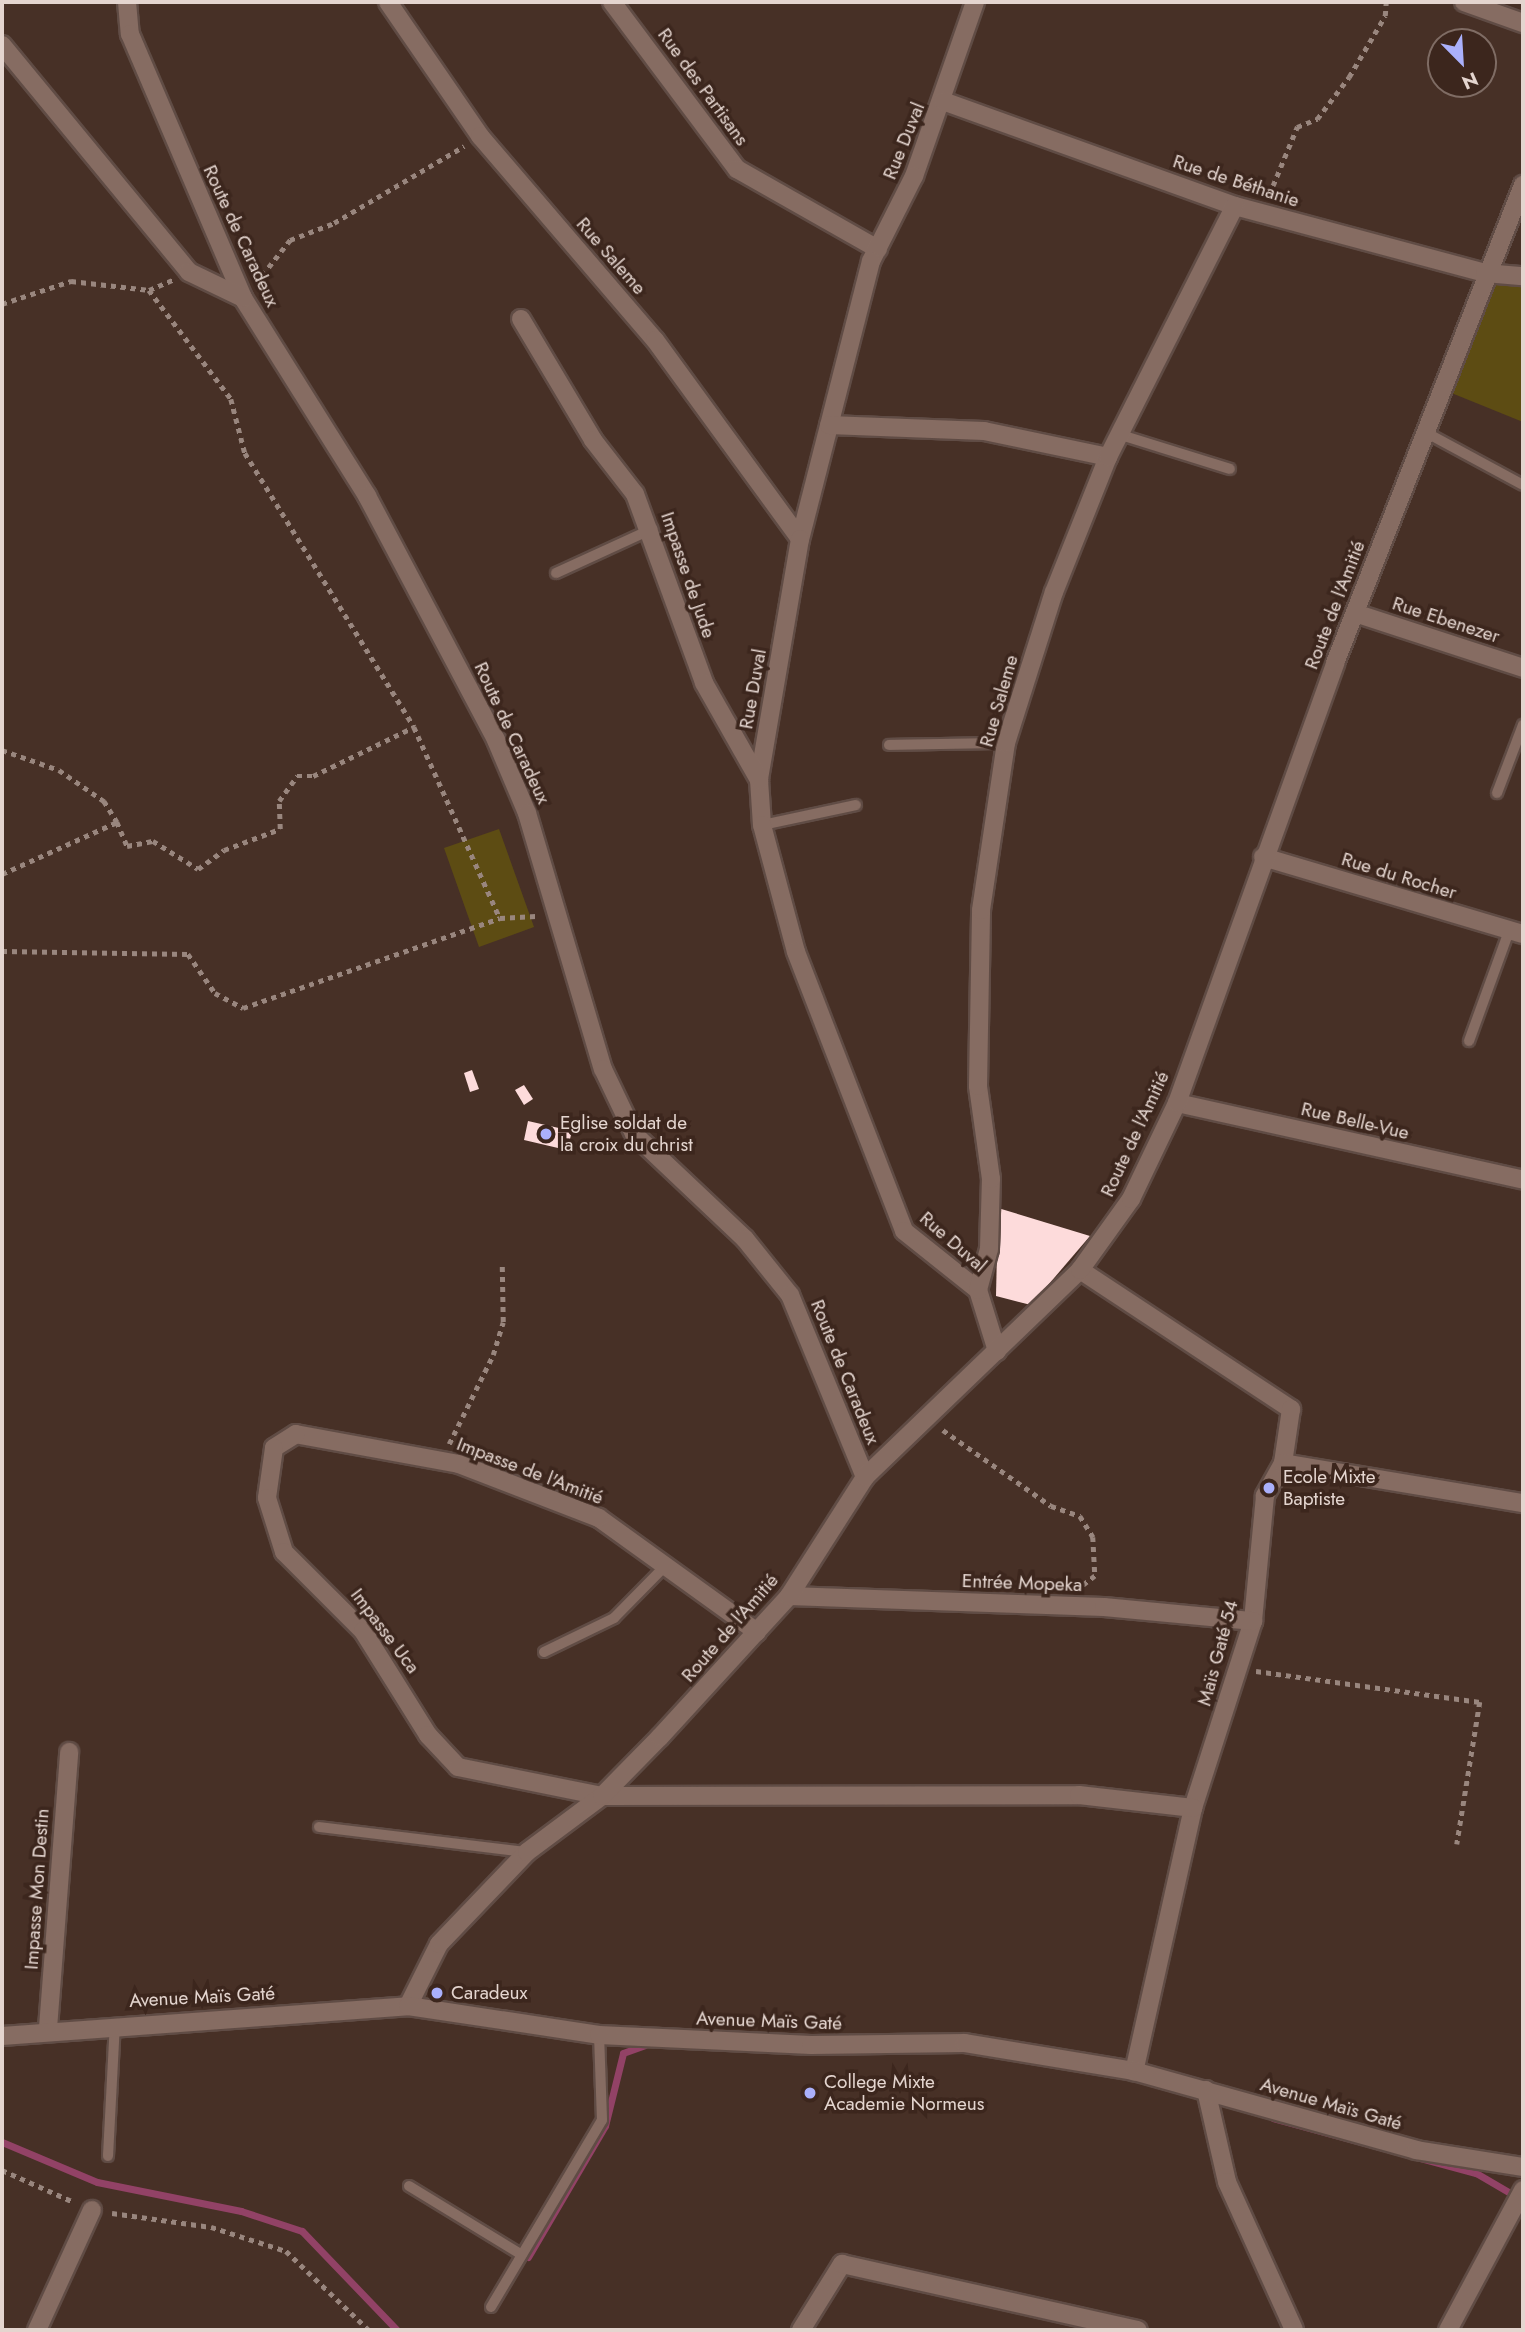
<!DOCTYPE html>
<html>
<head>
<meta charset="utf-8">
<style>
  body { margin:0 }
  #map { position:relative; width:1525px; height:2332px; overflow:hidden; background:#473026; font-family:Jost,sans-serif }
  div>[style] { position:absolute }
  .green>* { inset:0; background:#5d4c13 }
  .stream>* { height:7px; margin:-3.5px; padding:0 3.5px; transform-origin:3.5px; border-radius:3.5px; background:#924266 }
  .building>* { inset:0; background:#fddbdb }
  .path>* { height:4.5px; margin-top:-2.25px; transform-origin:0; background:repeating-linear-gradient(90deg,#99867e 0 5px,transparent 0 10px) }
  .roads { filter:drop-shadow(2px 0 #604c45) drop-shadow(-2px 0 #604c45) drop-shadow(0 2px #604c45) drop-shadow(0 -2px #604c45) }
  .lane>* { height:10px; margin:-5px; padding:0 5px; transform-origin:5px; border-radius:5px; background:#866c62 }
  .street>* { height:18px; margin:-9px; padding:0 9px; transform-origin:9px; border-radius:9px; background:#866c62 }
  .secondary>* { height:18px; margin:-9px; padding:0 9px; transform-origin:9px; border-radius:9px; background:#866c62 }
  .dots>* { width:19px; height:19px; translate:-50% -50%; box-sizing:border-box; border:4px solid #3c261d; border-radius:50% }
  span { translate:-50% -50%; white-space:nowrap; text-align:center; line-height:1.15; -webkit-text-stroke:7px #3c261d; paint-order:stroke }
  .street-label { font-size:19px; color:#e4d5cf }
  .poi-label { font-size:19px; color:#e4d5cf }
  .left { translate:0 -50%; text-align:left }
  .frame { position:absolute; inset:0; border:4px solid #e4d5cf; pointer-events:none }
  .north { position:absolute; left:1427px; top:28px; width:70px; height:70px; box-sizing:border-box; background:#3c261d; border:2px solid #7f6c64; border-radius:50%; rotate:156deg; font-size:19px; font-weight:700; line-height:28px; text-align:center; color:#e4d5cf }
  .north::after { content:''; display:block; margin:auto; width:24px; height:32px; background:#aab0fb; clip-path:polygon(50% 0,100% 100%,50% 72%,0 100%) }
</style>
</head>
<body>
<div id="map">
  <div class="green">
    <i style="clip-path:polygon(1497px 280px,1523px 283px,1523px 422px,1449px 392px)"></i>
    <i style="clip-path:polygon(499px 829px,534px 927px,479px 947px,444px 848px)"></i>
  </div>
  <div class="stream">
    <i style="left:1273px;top:2118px;width:210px;rotate:15.2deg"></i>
    <i style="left:1476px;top:2173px;width:48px;rotate:30.3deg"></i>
    <i style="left:2px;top:2142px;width:103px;rotate:22.8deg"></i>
    <i style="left:97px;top:2182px;width:147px;rotate:11.4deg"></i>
    <i style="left:241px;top:2211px;width:64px;rotate:18.2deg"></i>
    <i style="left:302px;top:2231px;width:137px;rotate:46.2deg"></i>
    <i style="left:528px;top:2257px;width:152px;rotate:-59.6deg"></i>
    <i style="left:605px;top:2126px;width:75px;rotate:-76.1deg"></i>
    <i style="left:623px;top:2053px;width:23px;rotate:-20deg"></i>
  </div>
  <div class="building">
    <i style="clip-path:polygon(472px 1070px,479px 1089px,470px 1092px,464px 1073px)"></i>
    <i style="clip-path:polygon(524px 1085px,533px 1099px,524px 1105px,515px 1090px)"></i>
    <i style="clip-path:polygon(528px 1121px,572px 1131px,570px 1139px,560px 1137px,558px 1148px,524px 1140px)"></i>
    <i style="clip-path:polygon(998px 1208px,1090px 1236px,1031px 1305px,996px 1296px)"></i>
  </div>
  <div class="path">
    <i style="left:1269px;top:195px;width:74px;rotate:-67.6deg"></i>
    <i style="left:1297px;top:127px;width:22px;rotate:-22deg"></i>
    <i style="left:1317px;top:119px;width:53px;rotate:-52.7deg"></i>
    <i style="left:1349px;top:77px;width:71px;rotate:-59.5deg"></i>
    <i style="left:1385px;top:16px;width:14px;rotate:-86deg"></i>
    <i style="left:256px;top:283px;width:55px;rotate:-51.7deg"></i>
    <i style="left:290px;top:240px;width:47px;rotate:-21.1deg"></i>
    <i style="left:334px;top:223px;width:151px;rotate:-30.6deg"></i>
    <i style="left:149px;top:290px;width:136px;rotate:53deg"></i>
    <i style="left:231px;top:399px;width:56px;rotate:75.5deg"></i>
    <i style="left:245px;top:453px;width:322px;rotate:58.3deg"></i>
    <i style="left:414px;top:727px;width:209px;rotate:65.8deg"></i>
    <i style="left:500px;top:918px;width:36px;rotate:-3deg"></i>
    <i style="left:2px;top:304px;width:73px;rotate:-18.4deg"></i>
    <i style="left:71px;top:281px;width:79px;rotate:6.6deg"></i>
    <i style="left:149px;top:290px;width:26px;rotate:-23deg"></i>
    <i style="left:2px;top:750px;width:60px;rotate:19.3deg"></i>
    <i style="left:59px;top:770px;width:55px;rotate:34.6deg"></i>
    <i style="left:104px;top:801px;width:25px;rotate:58deg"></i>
    <i style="left:2px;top:874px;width:126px;rotate:-24.3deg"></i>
    <i style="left:117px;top:822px;width:26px;rotate:67deg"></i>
    <i style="left:127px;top:846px;width:26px;rotate:-11deg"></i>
    <i style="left:153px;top:841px;width:53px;rotate:31.9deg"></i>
    <i style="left:198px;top:869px;width:32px;rotate:-36deg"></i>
    <i style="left:224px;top:850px;width:60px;rotate:-20.6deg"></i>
    <i style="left:280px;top:829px;width:28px;rotate:-92deg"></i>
    <i style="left:279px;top:801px;width:31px;rotate:-54deg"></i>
    <i style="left:297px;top:776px;width:16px"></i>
    <i style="left:313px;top:776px;width:112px;rotate:-25.9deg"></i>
    <i style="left:2px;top:951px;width:186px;rotate:0.9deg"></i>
    <i style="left:188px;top:954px;width:47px;rotate:55.3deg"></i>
    <i style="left:215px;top:993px;width:32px;rotate:28deg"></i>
    <i style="left:243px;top:1008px;width:272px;rotate:-19.3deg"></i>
    <i style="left:943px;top:1430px;width:132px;rotate:35.1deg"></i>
    <i style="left:1051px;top:1506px;width:31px;rotate:19deg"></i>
    <i style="left:1080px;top:1516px;width:25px;rotate:58deg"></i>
    <i style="left:1093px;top:1537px;width:39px;rotate:87deg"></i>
    <i style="left:1095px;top:1576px;width:16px;rotate:142deg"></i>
    <i style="left:449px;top:1444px;width:99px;rotate:-63.7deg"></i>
    <i style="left:493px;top:1355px;width:34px;rotate:-73deg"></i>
    <i style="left:503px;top:1322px;width:56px;rotate:-91deg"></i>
    <i style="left:1256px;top:1671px;width:226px;rotate:7.9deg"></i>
    <i style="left:1480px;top:1702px;width:144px;rotate:99.2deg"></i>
    <i style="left:2px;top:2170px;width:79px;rotate:24deg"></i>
    <i style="left:112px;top:2213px;width:100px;rotate:8deg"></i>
    <i style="left:211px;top:2227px;width:79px;rotate:17.7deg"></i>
    <i style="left:286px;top:2251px;width:115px;rotate:43.6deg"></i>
  </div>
  <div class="roads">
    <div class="lane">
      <i style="left:1425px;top:432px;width:111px;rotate:28.4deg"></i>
      <i style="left:1121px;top:435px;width:114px;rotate:17.3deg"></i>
      <i style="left:556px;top:573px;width:106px;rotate:-24.6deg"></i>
      <i style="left:889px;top:745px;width:117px;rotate:-1deg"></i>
      <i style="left:1497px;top:793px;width:73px;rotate:-69.1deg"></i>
      <i style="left:762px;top:825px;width:96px;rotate:-12deg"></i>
      <i style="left:1469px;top:1041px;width:117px;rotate:-70deg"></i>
      <i style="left:544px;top:1652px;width:78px;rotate:-25.9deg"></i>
      <i style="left:614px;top:1618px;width:74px;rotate:-45.5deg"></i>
      <i style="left:319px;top:1827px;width:209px;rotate:6.9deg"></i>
      <i style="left:108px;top:2156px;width:132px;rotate:-87deg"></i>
      <i style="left:409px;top:2186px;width:132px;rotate:31.4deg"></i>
      <i style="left:491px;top:2307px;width:217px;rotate:-59.3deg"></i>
      <i style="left:602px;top:2120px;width:85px;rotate:-92deg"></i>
    </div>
    <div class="street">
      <i style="left:127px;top:2px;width:32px;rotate:85deg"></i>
      <i style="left:130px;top:34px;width:287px;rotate:66.8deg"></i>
      <i style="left:243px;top:298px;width:234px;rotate:57.9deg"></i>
      <i style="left:367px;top:496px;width:276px;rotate:62.1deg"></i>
      <i style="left:496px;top:740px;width:79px;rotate:67deg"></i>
      <i style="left:527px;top:813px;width:267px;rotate:73.5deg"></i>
      <i style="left:603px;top:1069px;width:72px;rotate:64.5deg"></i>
      <i style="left:634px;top:1134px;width:153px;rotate:43.4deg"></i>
      <i style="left:745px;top:1239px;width:72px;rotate:51.2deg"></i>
      <i style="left:790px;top:1295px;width:197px;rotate:67.6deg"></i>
      <i style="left:388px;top:2px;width:163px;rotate:55.5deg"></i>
      <i style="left:480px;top:136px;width:269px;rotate:49.4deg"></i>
      <i style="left:655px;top:340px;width:246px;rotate:53.9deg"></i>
      <i style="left:612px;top:2px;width:209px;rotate:53.2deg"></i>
      <i style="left:737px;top:169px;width:162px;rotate:29.6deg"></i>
      <i style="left:975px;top:2px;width:184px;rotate:109.3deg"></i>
      <i style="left:914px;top:176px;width:95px;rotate:116.8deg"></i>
      <i style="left:871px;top:261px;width:287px;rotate:104.3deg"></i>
      <i style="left:800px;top:539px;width:244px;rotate:99.7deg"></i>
      <i style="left:759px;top:780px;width:45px;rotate:86.2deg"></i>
      <i style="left:762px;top:825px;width:131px;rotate:75deg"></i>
      <i style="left:796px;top:952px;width:299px;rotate:68.8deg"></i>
      <i style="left:904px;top:1231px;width:95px;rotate:38.6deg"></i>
      <i style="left:978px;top:1290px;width:64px;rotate:72.7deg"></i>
      <i style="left:1464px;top:2px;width:63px;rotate:19.6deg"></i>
      <i style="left:2px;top:45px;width:294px;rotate:50.5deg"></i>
      <i style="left:189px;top:272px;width:60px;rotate:25.7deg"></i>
      <i style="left:943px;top:101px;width:310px;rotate:19.8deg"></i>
      <i style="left:1235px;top:206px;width:259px;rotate:15deg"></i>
      <i style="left:1485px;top:273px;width:38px;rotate:5deg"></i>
      <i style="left:521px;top:319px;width:141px;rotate:59.2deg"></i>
      <i style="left:593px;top:440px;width:68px;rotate:52.1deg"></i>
      <i style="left:635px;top:494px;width:201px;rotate:69.9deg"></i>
      <i style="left:704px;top:683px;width:112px;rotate:60.4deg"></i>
      <i style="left:829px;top:425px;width:155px;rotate:2.2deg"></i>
      <i style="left:984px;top:431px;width:127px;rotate:11.8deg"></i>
      <i style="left:1355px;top:613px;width:177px;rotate:18.1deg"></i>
      <i style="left:1263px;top:857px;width:271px;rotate:16.5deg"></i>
      <i style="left:1177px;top:1103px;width:354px;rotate:12.5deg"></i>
      <i style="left:1080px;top:1270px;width:253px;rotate:33.4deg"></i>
      <i style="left:1291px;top:1409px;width:55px;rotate:98.4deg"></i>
      <i style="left:1283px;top:1463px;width:38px;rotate:119deg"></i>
      <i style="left:1265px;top:1496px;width:126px;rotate:95.5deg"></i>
      <i style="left:1253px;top:1621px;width:196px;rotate:107.8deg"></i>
      <i style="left:1193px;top:1808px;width:270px;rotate:102.6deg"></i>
      <i style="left:978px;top:1290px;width:42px;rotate:-75deg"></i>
      <i style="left:989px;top:1249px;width:70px;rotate:-88.4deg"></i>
      <i style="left:991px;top:1179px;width:94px;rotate:-98deg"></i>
      <i style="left:978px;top:1086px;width:176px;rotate:-89deg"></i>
      <i style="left:981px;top:910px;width:169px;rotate:-81.5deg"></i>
      <i style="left:1006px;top:743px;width:158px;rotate:-72.4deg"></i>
      <i style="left:1054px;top:592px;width:145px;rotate:-68.2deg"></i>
      <i style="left:1108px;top:457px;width:281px;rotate:-63.2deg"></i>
      <i style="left:1283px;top:1463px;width:243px;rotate:9.5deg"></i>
      <i style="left:789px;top:1596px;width:315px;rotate:2deg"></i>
      <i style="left:1104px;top:1607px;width:150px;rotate:5.4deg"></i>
      <i style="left:757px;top:1632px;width:195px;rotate:-144.2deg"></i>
      <i style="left:599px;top:1518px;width:150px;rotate:-158.9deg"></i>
      <i style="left:459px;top:1464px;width:166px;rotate:-169.6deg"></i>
      <i style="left:296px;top:1434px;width:26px;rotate:148deg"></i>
      <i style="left:274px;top:1448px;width:50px;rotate:98deg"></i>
      <i style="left:267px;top:1498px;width:57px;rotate:72.5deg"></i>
      <i style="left:284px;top:1552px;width:112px;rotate:45deg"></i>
      <i style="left:363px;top:1631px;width:123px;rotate:58deg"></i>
      <i style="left:428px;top:1735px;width:44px;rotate:46.8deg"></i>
      <i style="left:458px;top:1767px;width:147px;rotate:11.4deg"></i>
      <i style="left:602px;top:1796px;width:477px;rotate:-0.1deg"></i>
      <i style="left:1079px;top:1795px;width:115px;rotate:6.5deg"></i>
      <i style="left:408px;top:2006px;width:69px;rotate:-63.4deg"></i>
      <i style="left:439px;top:1944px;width:127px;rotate:-46.3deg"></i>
      <i style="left:527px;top:1852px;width:94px;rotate:-36.7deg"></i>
      <i style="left:602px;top:1796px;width:83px;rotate:-45.5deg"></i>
      <i style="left:660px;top:1737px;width:191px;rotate:-47.5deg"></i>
      <i style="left:789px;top:1596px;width:141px;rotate:-57.4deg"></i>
      <i style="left:865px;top:1477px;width:298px;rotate:-43.9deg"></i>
      <i style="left:1080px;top:1270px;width:87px;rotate:-54.3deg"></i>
      <i style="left:1131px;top:1199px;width:106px;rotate:-64.4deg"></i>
      <i style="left:1177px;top:1103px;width:468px;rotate:-70.2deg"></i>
      <i style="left:1335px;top:663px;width:514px;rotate:-68.53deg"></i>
      <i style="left:48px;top:2028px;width:277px;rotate:-85.6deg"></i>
      <i style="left:1206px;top:2090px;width:94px;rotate:77.1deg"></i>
      <i style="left:1227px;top:2182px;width:162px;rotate:65.6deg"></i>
      <i style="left:37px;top:2330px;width:132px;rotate:-65.4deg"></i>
      <i style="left:801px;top:2330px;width:78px;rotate:-58.2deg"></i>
      <i style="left:842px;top:2264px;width:303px;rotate:12.6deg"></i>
      <i style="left:1448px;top:2330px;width:159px;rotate:-61.8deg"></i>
    </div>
    <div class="secondary">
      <i style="left:2px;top:2036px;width:407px;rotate:-4.2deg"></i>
      <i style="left:408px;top:2006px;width:193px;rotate:8.6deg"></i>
      <i style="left:599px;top:2035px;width:212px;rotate:2.7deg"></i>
      <i style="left:811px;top:2045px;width:154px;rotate:-0.7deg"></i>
      <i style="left:965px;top:2043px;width:171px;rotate:9.4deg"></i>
      <i style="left:1134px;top:2071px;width:293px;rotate:15.6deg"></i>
      <i style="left:1416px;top:2150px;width:108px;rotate:9deg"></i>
    </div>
  </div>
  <div class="dots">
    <i style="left:546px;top:1134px;background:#aab0fb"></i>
    <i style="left:1269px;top:1488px;background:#aab0fb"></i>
    <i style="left:437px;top:1993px;background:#aab0fb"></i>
    <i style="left:810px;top:2093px;background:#aab0fb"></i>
  </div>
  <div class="street-label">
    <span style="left:703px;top:87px;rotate:54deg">Rue des Partisans</span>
    <span style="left:904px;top:141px;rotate:-68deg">Rue Duval</span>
    <span style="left:1236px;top:181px;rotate:18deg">Rue de Béthanie</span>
    <span style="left:241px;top:236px;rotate:65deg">Route de Caradeux</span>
    <span style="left:611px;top:256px;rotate:49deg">Rue Saleme</span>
    <span style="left:688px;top:575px;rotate:71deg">Impasse de Jude</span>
    <span style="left:1335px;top:605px;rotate:-69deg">Route de l'Amitié</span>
    <span style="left:1446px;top:620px;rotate:18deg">Rue Ebenezer</span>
    <span style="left:753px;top:689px;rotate:-80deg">Rue Duval</span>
    <span style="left:999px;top:701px;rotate:-74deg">Rue Saleme</span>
    <span style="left:512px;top:733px;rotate:65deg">Route de Caradeux</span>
    <span style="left:1399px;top:876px;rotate:17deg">Rue du Rocher</span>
    <span style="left:1355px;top:1121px;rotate:13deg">Rue Belle-Vue</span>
    <span style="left:1135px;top:1134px;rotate:-65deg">Route de l'Amitié</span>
    <span style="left:953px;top:1242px;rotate:41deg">Rue Duval</span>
    <span style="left:845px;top:1372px;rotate:68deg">Route de Caradeux</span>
    <span style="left:530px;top:1471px;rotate:21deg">Impasse de l'Amitié</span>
    <span style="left:1022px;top:1583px;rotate:2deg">Entrée Mopeka</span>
    <span style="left:730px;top:1628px;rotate:-49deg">Route de l'Amitié</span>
    <span style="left:385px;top:1631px;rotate:53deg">Impasse Uca</span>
    <span style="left:1218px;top:1653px;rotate:-75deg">Maïs Gaté 54</span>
    <span style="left:37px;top:1889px;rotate:-86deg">Impasse Mon Destin</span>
    <span style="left:202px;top:1997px;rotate:-3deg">Avenue Maïs Gaté</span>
    <span style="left:769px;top:2021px;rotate:2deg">Avenue Maïs Gaté</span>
    <span style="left:1331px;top:2104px;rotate:16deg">Avenue Maïs Gaté</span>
  </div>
  <div class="poi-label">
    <span class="left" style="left:560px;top:1134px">Eglise soldat de<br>la croix du christ</span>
    <span class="left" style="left:1283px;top:1488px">Ecole Mixte<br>Baptiste</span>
    <span class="left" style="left:451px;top:1993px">Caradeux</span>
    <span class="left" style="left:824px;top:2093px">College Mixte<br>Academie Normeus</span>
  </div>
  <div class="frame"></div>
  <div class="north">N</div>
</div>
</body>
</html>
